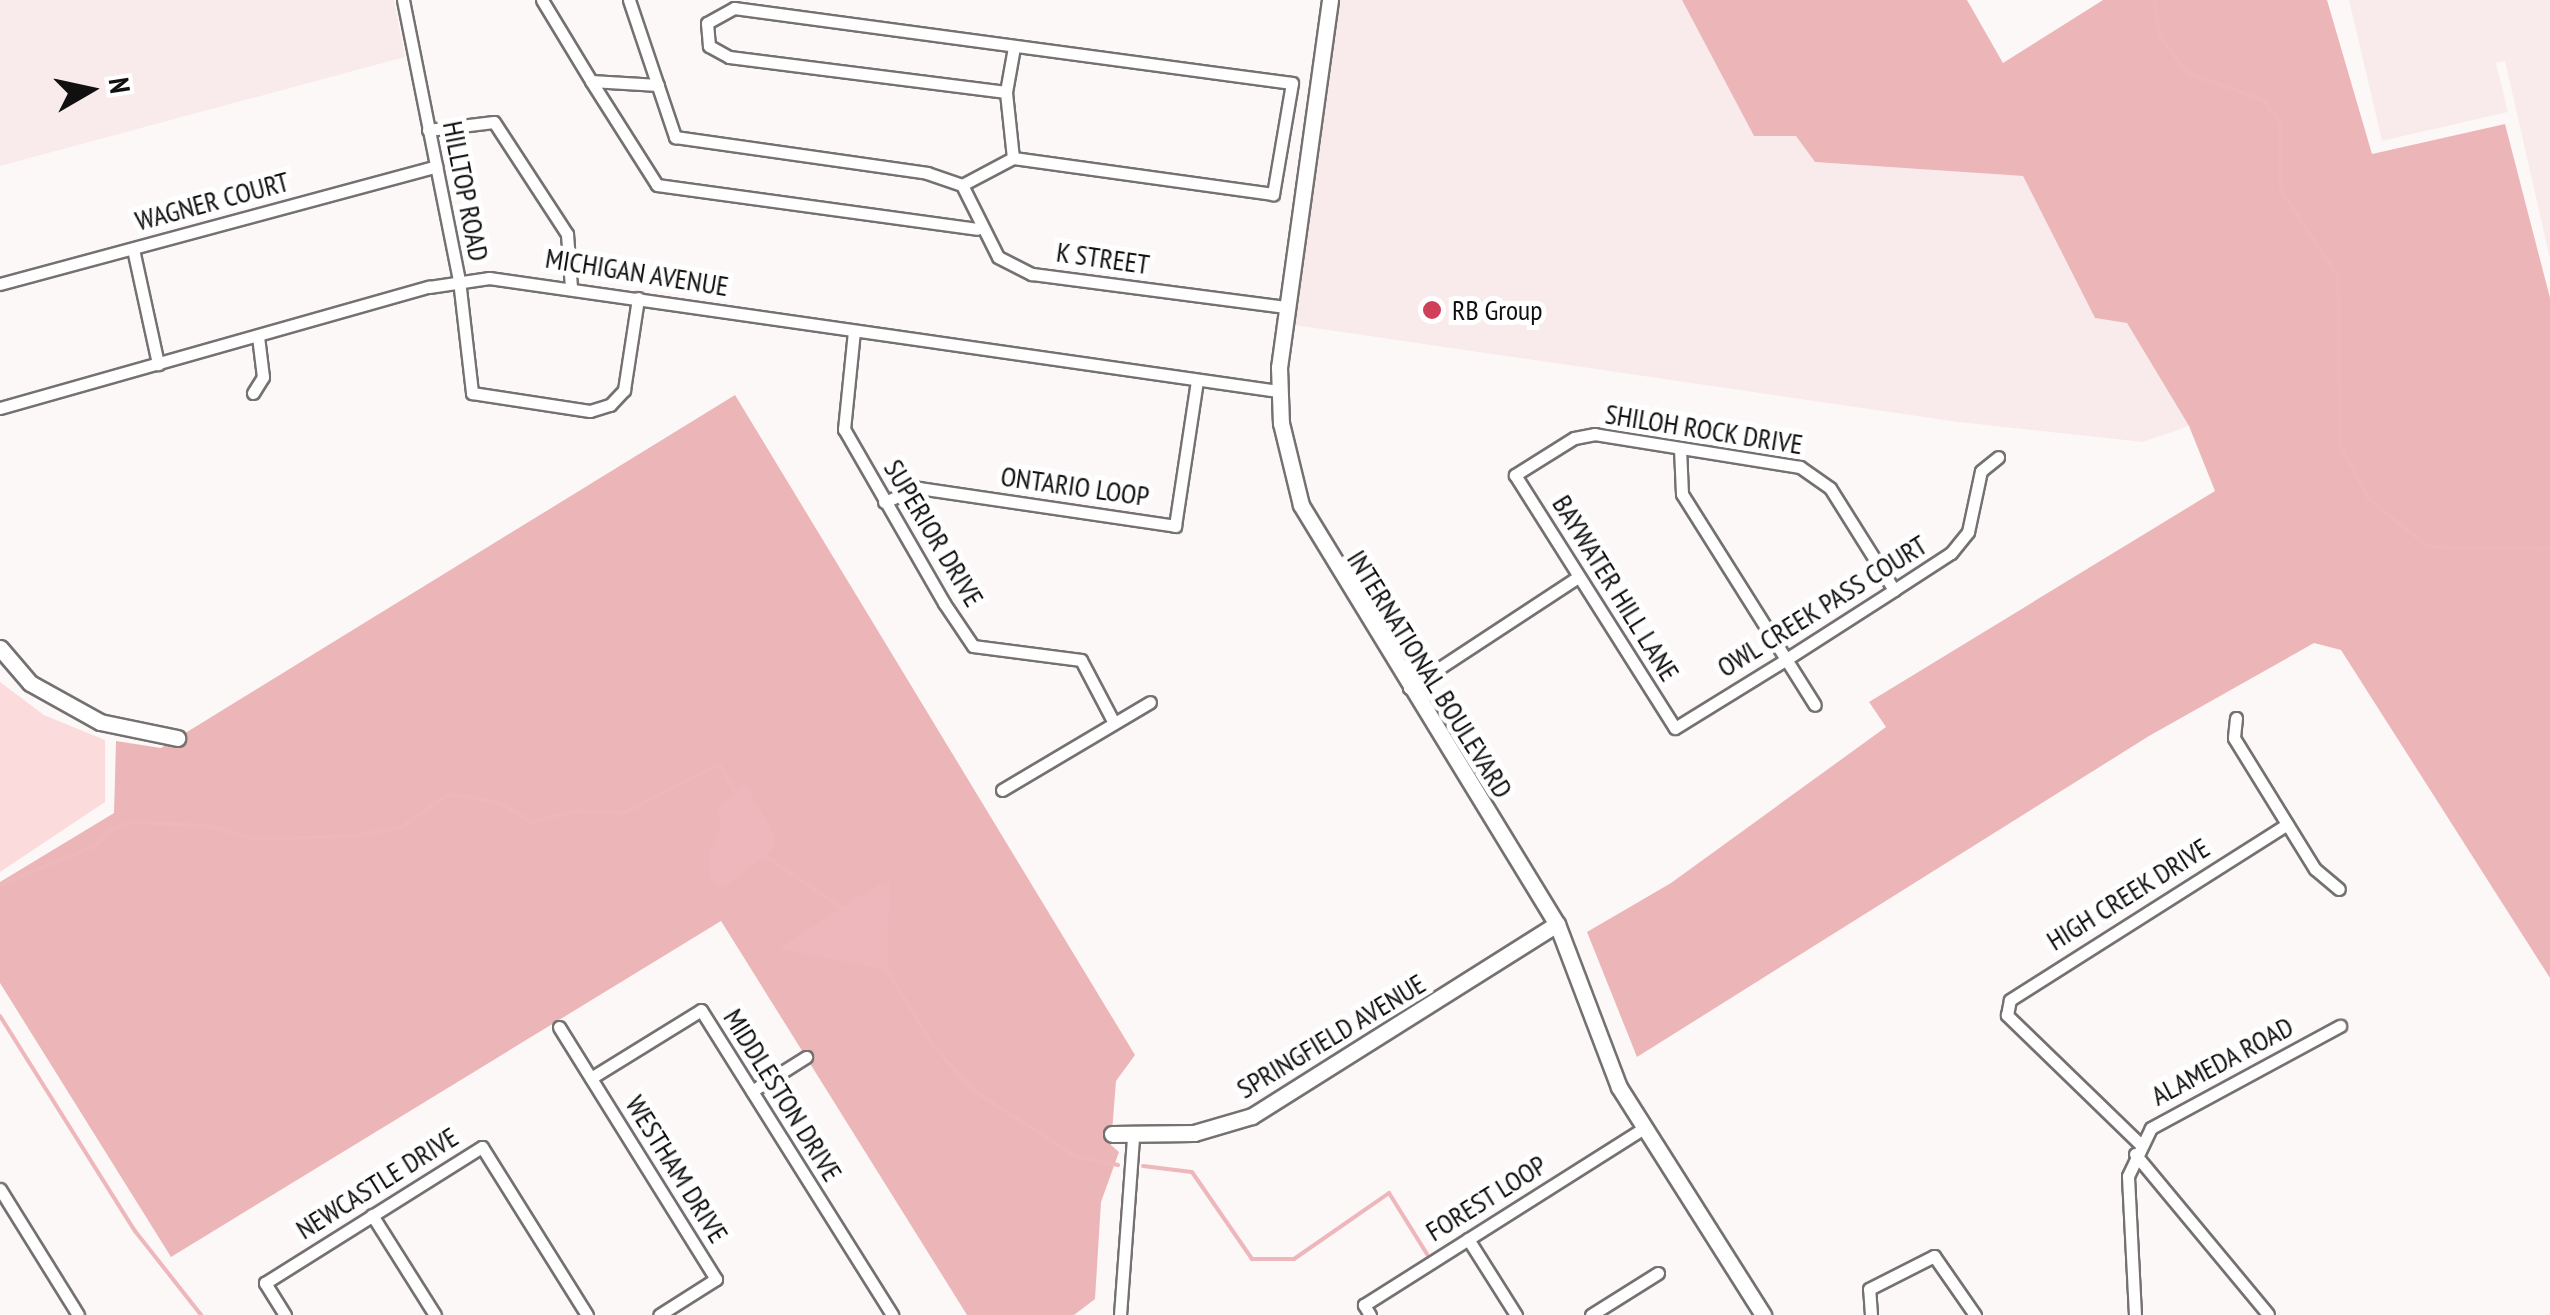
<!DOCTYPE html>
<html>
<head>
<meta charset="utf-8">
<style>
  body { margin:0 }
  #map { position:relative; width:2550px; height:1315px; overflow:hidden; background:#fdf8f8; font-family:"PT Sans Narrow",sans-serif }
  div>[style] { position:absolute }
  .built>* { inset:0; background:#f9ebeb }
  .green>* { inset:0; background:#fcdbdc }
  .forest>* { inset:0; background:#ecb6b9 }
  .water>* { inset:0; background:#eeb7bb }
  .stream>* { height:4px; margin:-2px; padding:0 2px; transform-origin:2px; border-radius:2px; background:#eeb7bb }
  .roads { filter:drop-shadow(2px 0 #757171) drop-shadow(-2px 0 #757171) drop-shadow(0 2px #757171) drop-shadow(0 -2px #757171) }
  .street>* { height:11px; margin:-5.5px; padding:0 5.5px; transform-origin:5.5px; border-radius:5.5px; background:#fff }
  .secondary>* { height:15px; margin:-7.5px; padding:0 7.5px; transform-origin:7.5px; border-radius:7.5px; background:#fff }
  .dots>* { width:28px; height:28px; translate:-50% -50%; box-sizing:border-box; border:5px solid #fff; border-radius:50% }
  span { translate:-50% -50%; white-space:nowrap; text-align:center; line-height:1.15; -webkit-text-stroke:10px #fff; paint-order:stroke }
  .street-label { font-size:28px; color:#111010 }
  .poi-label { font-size:28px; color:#111010 }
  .left { translate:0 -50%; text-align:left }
  .north { position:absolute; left:40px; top:40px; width:100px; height:100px; -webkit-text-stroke:8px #fff; paint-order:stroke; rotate:81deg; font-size:28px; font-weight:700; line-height:40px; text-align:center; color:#111010 }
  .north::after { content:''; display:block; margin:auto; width:35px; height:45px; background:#111010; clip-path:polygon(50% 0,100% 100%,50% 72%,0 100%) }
</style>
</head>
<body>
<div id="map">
  <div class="built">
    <i style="clip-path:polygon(0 0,394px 0,405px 57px,0 166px)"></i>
    <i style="clip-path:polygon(1340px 0,1682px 0,1754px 136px,1796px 136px,1815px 162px,2023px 176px,2095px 318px,2127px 323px,2189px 426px,2143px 442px,1958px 422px,1294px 325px)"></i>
    <i style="clip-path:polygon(2349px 0,2550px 0,2550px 259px,2505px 61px,2496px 63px,2508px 112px,2382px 141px)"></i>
  </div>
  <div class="green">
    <i style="clip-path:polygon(0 682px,44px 715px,105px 740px,105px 802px,0 872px)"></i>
  </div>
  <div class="forest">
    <i style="clip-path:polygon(1682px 0,1967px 0,2003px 63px,2103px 0,2327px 0,2372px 154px,2505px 124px,2550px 298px,2550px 978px,2341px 650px,2314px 643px,2149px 736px,1637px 1057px,1587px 932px,1671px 883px,1886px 727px,1869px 702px,2215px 491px,2189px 426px,2127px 323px,2095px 318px,2023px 176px,1815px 162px,1796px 136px,1754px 136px)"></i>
    <i style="clip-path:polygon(735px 395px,1135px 1055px,1116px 1081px,1111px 1145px,1119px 1152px,1101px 1202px,1095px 1299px,1074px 1315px,967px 1315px,721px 921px,171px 1257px,0 983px,0 882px,114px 813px,116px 741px,161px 748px)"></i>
  </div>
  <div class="water">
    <i style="clip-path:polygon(746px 785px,774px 835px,773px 849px,722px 889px,710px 877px,709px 853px,721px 825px,717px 808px)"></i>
    <i style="clip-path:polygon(890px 882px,887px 970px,779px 948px,881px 883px)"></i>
  </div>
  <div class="stream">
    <i style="left:2154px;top:0;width:35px;rotate:82deg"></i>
    <i style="left:2159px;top:35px;width:47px;rotate:53.6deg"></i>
    <i style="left:2187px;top:73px;width:81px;rotate:19.6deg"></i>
    <i style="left:2263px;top:100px;width:30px;rotate:53deg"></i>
    <i style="left:2281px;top:124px;width:66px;rotate:90deg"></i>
    <i style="left:2281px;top:190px;width:103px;rotate:56.5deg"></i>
    <i style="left:2338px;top:276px;width:169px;rotate:89.3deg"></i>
    <i style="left:2340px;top:445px;width:61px;rotate:61.8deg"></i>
    <i style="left:2369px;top:499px;width:76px;rotate:39.1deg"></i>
    <i style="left:2428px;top:547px;width:122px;rotate:0.9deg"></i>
    <i style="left:762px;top:854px;width:100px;rotate:34deg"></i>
    <i style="left:0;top:885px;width:105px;rotate:-22.4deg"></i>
    <i style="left:97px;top:845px;width:19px;rotate:-51deg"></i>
    <i style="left:109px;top:830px;width:23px;rotate:-20deg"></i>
    <i style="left:131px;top:822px;width:78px;rotate:2.9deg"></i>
    <i style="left:209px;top:826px;width:47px;rotate:16.1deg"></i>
    <i style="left:254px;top:839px;width:100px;rotate:-1.7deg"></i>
    <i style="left:354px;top:836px;width:48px;rotate:-10.8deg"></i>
    <i style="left:401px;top:827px;width:58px;rotate:-34.5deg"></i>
    <i style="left:449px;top:794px;width:52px;rotate:10deg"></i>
    <i style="left:500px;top:803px;width:37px;rotate:31deg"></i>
    <i style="left:532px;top:822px;width:43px;rotate:-14.7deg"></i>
    <i style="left:574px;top:811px;width:50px;rotate:2.3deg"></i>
    <i style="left:624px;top:813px;width:107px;rotate:-27.3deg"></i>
    <i style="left:719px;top:764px;width:32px;rotate:60deg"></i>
    <i style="left:885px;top:967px;width:94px;rotate:58.5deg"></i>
    <i style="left:934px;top:1047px;width:58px;rotate:47.8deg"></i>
    <i style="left:973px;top:1090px;width:121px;rotate:32.9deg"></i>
    <i style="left:1075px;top:1156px;width:44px;rotate:11.8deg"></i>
    <i style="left:0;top:1016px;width:254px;rotate:57.9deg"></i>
    <i style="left:135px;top:1231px;width:107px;rotate:51.8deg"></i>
    <i style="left:1143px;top:1166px;width:49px;rotate:7deg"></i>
    <i style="left:1192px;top:1172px;width:106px;rotate:55.4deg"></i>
    <i style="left:1252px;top:1259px;width:42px"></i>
    <i style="left:1294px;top:1259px;width:116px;rotate:-34.8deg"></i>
    <i style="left:1389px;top:1193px;width:72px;rotate:58.1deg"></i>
  </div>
  <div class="roads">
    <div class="street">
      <i style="left:403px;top:0;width:286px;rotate:78.7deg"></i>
      <i style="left:459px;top:280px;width:114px;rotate:83.4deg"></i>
      <i style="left:472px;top:393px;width:119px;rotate:8.7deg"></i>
      <i style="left:590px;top:411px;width:21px;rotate:-17deg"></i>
      <i style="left:610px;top:405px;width:21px;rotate:-47deg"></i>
      <i style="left:624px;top:390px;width:93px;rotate:-81.3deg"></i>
      <i style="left:542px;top:0;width:95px;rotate:58.8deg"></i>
      <i style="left:591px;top:81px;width:67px;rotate:3.4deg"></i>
      <i style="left:629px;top:0;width:145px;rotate:71.4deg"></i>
      <i style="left:675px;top:137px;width:255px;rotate:8.1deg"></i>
      <i style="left:927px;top:173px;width:37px;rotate:19deg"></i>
      <i style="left:962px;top:185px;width:58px;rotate:-27.9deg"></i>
      <i style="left:591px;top:81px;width:123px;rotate:57.6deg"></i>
      <i style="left:657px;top:185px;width:323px;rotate:7.8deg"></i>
      <i style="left:1006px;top:92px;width:279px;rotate:-172.8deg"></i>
      <i style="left:729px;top:57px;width:23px;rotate:-151deg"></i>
      <i style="left:709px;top:46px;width:23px;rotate:-95deg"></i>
      <i style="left:707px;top:23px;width:31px;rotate:-29deg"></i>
      <i style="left:734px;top:8px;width:563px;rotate:7.66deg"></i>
      <i style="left:1292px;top:83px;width:113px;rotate:99.7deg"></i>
      <i style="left:1273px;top:194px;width:262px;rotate:-172.1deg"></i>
      <i style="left:1013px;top:158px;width:66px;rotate:-96.1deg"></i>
      <i style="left:1006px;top:92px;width:46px;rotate:-79.9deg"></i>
      <i style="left:428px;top:130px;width:66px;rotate:-6.9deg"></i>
      <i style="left:494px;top:122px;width:134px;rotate:56.9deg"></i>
      <i style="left:567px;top:234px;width:53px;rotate:85.7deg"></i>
      <i style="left:962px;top:185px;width:80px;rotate:63.4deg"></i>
      <i style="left:998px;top:257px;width:38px;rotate:27deg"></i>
      <i style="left:1032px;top:274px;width:256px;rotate:7.4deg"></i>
      <i style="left:133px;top:249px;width:118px;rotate:77.7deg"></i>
      <i style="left:0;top:284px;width:452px;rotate:-15.1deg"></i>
      <i style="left:854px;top:331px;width:99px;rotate:95.8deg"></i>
      <i style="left:844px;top:429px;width:201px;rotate:60.1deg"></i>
      <i style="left:944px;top:603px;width:52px;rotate:56deg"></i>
      <i style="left:973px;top:646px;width:109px;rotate:7.4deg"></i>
      <i style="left:1081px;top:660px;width:69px;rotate:62.3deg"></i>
      <i style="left:253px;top:393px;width:19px;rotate:-58deg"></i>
      <i style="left:263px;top:377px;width:41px;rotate:-97deg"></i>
      <i style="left:0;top:408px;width:446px;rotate:-15.8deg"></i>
      <i style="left:429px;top:287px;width:61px;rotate:-8.5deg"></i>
      <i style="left:489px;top:278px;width:797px;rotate:8.15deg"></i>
      <i style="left:1680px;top:448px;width:46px;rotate:87.5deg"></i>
      <i style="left:1682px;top:494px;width:249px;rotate:57.8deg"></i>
      <i style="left:884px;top:502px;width:38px;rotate:-22deg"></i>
      <i style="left:919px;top:488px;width:259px;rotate:8.4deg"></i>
      <i style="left:1175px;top:526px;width:147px;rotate:-81.4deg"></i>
      <i style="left:1894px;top:590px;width:120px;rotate:-122.1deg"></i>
      <i style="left:1830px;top:488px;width:37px;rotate:-145deg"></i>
      <i style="left:1800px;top:467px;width:208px;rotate:-170.9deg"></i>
      <i style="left:1595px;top:434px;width:21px;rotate:169deg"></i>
      <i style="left:1574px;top:438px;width:70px;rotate:147.9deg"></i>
      <i style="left:1515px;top:475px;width:299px;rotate:57.7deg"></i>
      <i style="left:1675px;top:728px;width:129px;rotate:-31.7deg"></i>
      <i style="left:1785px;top:660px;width:130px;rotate:-32.7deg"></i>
      <i style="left:1894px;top:590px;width:68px;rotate:-33deg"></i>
      <i style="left:1951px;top:553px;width:27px;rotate:-51deg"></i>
      <i style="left:1968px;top:532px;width:62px;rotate:-78deg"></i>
      <i style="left:1981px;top:471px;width:22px;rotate:-39deg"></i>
      <i style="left:1409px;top:688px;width:202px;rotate:-33.3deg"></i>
      <i style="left:2236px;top:718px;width:20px;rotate:96deg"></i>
      <i style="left:2234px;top:738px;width:154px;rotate:58.3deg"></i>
      <i style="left:2315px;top:869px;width:31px;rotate:40deg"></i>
      <i style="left:1002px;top:790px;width:172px;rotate:-30.7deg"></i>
      <i style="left:559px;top:1027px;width:297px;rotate:58.1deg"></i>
      <i style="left:716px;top:1279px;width:67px;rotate:147.7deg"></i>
      <i style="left:591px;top:1078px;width:129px;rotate:-31.7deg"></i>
      <i style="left:701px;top:1010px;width:360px;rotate:57.9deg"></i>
      <i style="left:752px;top:1091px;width:64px;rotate:-32.2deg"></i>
      <i style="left:2141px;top:1145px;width:187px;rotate:-135.9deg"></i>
      <i style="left:2007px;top:1015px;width:15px;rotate:-79deg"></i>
      <i style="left:2010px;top:1000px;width:328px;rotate:-32.4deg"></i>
      <i style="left:2135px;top:1154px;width:208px;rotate:50.3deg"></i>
      <i style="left:0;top:1189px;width:148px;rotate:58.2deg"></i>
      <i style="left:372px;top:1215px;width:118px;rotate:57.8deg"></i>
      <i style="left:1468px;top:1239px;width:90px;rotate:57.7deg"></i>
      <i style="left:285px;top:1315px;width:38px;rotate:-122deg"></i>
      <i style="left:265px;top:1283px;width:256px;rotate:-32.1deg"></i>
      <i style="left:482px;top:1147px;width:198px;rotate:58deg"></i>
      <i style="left:1120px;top:1315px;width:178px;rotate:-85.8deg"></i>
      <i style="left:1370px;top:1315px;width:12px;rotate:-121deg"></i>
      <i style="left:1364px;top:1305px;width:331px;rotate:-32.3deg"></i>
      <i style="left:1591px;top:1315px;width:79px;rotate:-32.1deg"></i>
      <i style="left:1871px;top:1315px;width:26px;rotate:-94deg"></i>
      <i style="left:1869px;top:1289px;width:73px;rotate:-26.9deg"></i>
      <i style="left:1934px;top:1256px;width:72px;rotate:55.2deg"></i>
      <i style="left:2135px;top:1315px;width:139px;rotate:-92.9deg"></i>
      <i style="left:2128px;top:1176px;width:53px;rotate:-64.4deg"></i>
      <i style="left:2151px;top:1128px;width:215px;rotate:-28.4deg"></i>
    </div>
    <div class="secondary">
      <i style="left:1330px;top:0;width:371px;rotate:97.9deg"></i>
      <i style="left:1279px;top:367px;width:56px;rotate:88deg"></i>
      <i style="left:1281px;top:423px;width:84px;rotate:76.3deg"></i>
      <i style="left:1301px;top:505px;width:491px;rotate:58.6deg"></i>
      <i style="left:1557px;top:924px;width:174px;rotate:69.2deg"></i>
      <i style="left:1619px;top:1087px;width:270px;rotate:57.7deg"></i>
      <i style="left:0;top:648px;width:46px;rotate:49.4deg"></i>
      <i style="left:30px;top:683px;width:80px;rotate:29.1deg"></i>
      <i style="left:100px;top:722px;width:79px;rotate:11.7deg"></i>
      <i style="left:1112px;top:1134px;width:82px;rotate:-0.7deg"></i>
      <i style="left:1194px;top:1133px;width:60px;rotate:-16.3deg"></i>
      <i style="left:1252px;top:1116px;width:360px;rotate:-32.2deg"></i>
    </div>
  </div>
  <div class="dots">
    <i style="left:1432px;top:310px;background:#d04059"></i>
  </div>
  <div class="street-label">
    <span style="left:466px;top:191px;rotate:79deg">HILLTOP ROAD</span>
    <span style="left:212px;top:201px;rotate:-15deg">WAGNER COURT</span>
    <span style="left:1103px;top:258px;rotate:8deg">K STREET</span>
    <span style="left:637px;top:272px;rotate:9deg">MICHIGAN AVENUE</span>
    <span style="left:1704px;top:429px;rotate:9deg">SHILOH ROCK DRIVE</span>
    <span style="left:1075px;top:486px;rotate:8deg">ONTARIO LOOP</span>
    <span style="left:934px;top:533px;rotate:59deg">SUPERIOR DRIVE</span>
    <span style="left:1616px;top:588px;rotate:58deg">BAYWATER HILL LANE</span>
    <span style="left:1822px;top:606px;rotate:-32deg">OWL CREEK PASS COURT</span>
    <span style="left:1430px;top:674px;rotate:58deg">INTERNATIONAL BOULEVARD</span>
    <span style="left:2128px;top:894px;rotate:-32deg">HIGH CREEK DRIVE</span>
    <span style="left:1331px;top:1036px;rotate:-31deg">SPRINGFIELD AVENUE</span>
    <span style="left:2222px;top:1061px;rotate:-28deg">ALAMEDA ROAD</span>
    <span style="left:783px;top:1095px;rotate:58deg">MIDDLESTON DRIVE</span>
    <span style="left:677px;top:1169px;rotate:58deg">WESTHAM DRIVE</span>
    <span style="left:377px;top:1183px;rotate:-32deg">NEWCASTLE DRIVE</span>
    <span style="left:1486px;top:1198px;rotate:-32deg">FOREST LOOP</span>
  </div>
  <div class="poi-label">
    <span class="left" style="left:1452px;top:310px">RB Group</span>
  </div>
  <div class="north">N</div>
</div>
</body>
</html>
